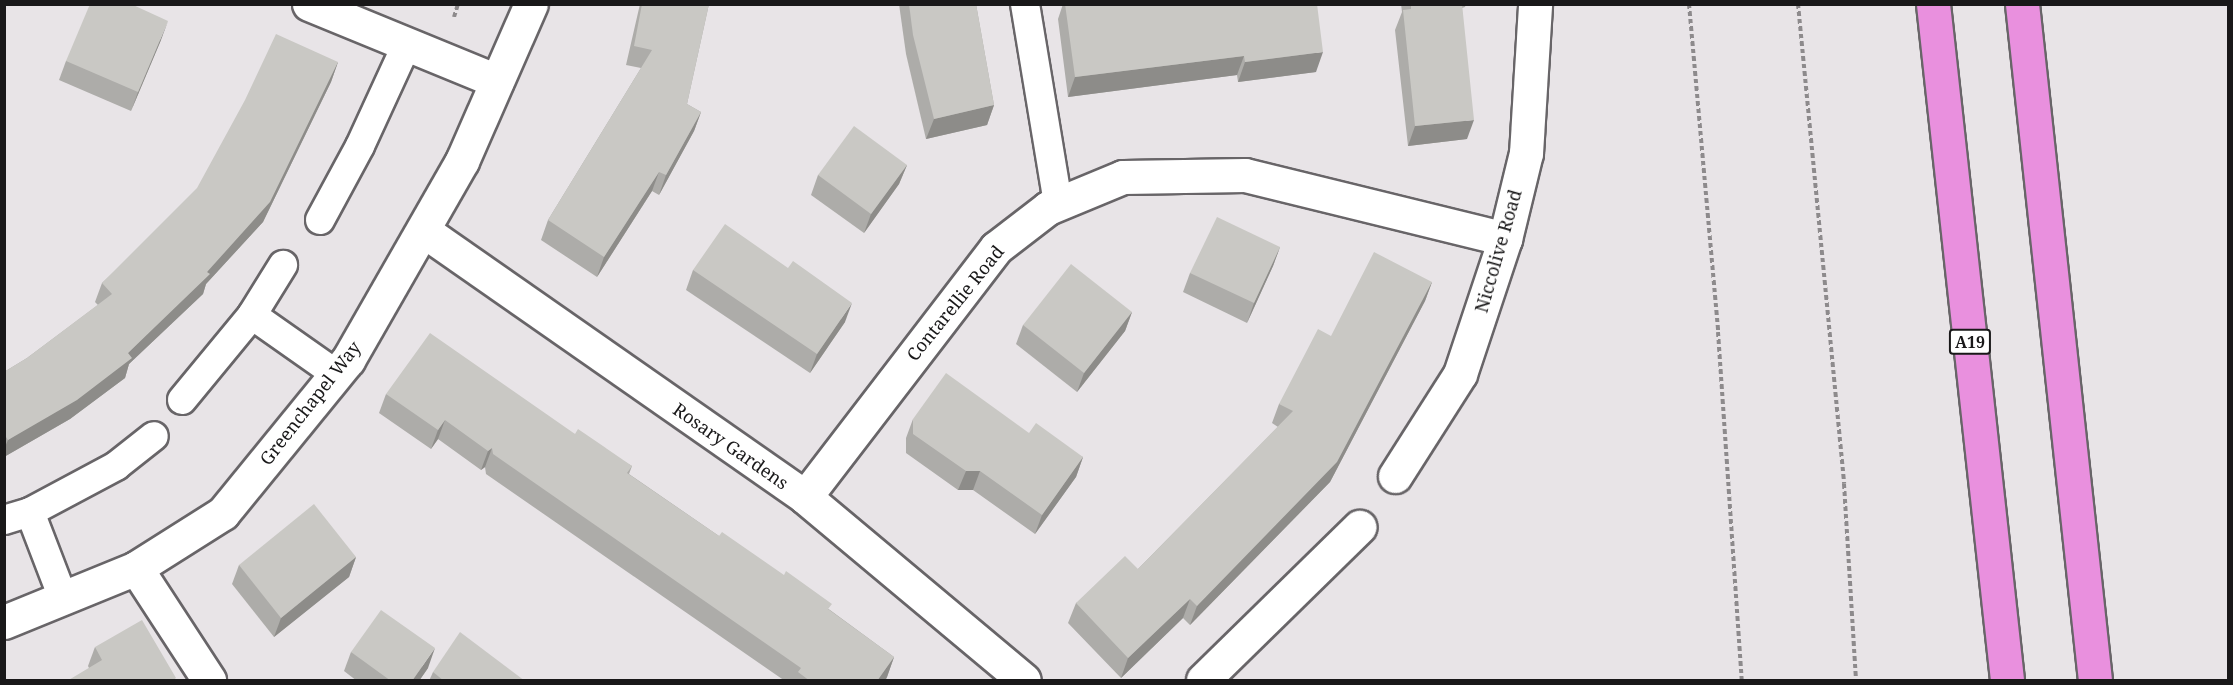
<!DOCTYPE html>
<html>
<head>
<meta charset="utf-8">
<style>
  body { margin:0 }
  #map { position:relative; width:2233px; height:685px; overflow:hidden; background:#e8e4e7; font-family:"Noto Serif",serif }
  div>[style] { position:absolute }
  .path>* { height:4px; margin-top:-2px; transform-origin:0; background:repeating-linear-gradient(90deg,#8d8a8c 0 4.5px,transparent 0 7.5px) }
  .roads { filter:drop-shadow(2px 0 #686568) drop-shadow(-2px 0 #686568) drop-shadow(0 2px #686568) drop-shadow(0 -2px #686568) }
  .lane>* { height:28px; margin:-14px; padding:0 14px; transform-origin:14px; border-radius:14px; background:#fff }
  .street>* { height:33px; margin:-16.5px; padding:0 16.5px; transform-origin:16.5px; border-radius:16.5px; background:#fff }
  .highway>* { height:33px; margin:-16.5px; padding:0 16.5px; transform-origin:16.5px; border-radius:16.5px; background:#e990de }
  .wall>* { inset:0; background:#adaca9 }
  .shaded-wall>* { inset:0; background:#8d8c89 }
  .building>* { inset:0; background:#c9c8c4 }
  span { translate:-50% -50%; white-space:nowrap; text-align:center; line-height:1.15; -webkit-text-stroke:4.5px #fff; paint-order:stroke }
  .shield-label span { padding:2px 4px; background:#fff; border:2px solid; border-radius:4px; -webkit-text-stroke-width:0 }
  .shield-label { font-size:16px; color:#191819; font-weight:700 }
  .street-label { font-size:18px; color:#191819 }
  .frame { position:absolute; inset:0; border:6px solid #191819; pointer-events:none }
</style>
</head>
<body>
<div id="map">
  <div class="path">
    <i style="left:1689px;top:4px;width:329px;rotate:84.9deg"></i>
    <i style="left:1718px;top:332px;width:349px;rotate:86.1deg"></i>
    <i style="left:1798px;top:4px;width:482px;rotate:84.5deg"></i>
    <i style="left:1844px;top:484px;width:196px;rotate:86.5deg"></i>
    <i style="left:454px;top:17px;width:14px;rotate:-73deg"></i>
  </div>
  <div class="roads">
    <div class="lane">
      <i style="left:1025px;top:4px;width:203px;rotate:80.6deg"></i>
      <i style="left:320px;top:220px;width:84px;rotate:-61.6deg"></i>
      <i style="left:360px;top:146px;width:112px;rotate:-65.3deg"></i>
      <i style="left:252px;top:315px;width:103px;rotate:35.1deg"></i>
      <i style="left:182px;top:400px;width:110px;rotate:-50.5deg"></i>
      <i style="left:252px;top:315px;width:59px;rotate:-58.2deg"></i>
      <i style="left:30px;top:512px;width:92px;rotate:69deg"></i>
      <i style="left:4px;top:520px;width:27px;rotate:-17deg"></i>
      <i style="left:30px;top:512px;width:98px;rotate:-28.1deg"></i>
      <i style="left:116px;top:466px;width:48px;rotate:-38.3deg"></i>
    </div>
    <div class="street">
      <i style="left:309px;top:4px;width:203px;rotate:22.3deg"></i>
      <i style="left:424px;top:231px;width:465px;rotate:34.9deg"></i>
      <i style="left:805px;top:497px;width:285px;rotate:39.9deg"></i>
      <i style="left:1395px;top:476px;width:121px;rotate:-57.5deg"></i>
      <i style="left:1460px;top:374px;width:142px;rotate:-71.6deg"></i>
      <i style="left:1505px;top:239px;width:89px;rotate:-76.3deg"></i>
      <i style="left:1526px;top:153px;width:149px;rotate:-86.5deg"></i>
      <i style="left:805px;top:497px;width:314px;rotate:-52.5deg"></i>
      <i style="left:996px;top:248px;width:66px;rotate:-37.6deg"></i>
      <i style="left:1048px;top:208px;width:81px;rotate:-22.5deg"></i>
      <i style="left:1123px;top:177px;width:122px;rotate:-0.9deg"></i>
      <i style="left:1245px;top:175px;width:268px;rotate:13.8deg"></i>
      <i style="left:136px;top:568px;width:134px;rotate:56.9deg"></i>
      <i style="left:4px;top:622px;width:143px;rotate:-22.2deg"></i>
      <i style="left:136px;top:568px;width:103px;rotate:-32.3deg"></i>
      <i style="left:223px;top:513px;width:198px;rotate:-50.8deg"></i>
      <i style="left:348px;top:360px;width:229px;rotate:-60.2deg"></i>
      <i style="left:462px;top:161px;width:171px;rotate:-66.3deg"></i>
      <i style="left:1203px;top:680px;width:219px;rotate:-44.4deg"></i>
    </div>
    <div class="highway">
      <i style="left:1933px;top:4px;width:680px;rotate:83.75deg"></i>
      <i style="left:2022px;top:4px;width:680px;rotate:83.84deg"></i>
    </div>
  </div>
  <div class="wall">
    <i style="clip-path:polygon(640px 4px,709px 4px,687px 104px,701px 112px,694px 131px,659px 195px,652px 191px,597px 277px,541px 240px,548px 220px,641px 68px,626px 65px)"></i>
    <i style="clip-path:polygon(899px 4px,976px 4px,994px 105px,987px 125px,926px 139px,906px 54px)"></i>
    <i style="clip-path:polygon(1063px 4px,1317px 4px,1316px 72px,1238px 82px,1237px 75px,1068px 97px,1058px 19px)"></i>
    <i style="clip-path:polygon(1401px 4px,1466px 4px,1465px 7px,1462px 8px,1467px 139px,1408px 146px,1395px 30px,1402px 12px)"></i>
    <i style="clip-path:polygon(161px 40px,131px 111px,59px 80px,66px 61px)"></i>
    <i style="clip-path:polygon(338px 62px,331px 82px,263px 222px,206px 284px,203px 294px,129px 364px,125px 378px,70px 419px,4px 457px,4px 372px,27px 358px,98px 305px,95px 302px,102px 283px)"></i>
    <i style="clip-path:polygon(907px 165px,899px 184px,864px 233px,811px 195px,818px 175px)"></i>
    <i style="clip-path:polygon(1280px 247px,1273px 266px,1247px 323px,1183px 292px,1190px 273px)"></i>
    <i style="clip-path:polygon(788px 268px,845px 322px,810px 373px,686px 290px,693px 270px)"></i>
    <i style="clip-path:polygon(1432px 282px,1425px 301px,1330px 482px,1190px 625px,1183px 618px,1121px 678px,1068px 623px,1076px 603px,1138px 569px,1278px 427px,1272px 423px,1279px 404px)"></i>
    <i style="clip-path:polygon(1132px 312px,1125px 331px,1077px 392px,1016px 344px,1023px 325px)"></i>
    <i style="clip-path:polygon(386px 394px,575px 434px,632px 466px,629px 474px,719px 536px,830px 610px,894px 657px,887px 677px,885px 681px,785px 681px,486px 474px,485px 467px,481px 470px,438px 439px,431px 449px,379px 413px)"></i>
    <i style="clip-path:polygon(913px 419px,1029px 433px,1083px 457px,1076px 477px,1035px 534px,973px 490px,958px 490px,906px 453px,906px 438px)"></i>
    <i style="clip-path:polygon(356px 557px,349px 577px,274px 637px,232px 584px,239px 565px)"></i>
    <i style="clip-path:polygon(95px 647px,175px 681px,89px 668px,88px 666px)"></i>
    <i style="clip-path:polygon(351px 652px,428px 668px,419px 681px,357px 681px,344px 671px)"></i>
    <i style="clip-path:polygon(433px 672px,525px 681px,429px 681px)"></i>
  </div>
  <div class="shaded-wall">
    <i style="clip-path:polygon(168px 21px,161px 40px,131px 111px,138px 92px)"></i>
    <i style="clip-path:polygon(1323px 52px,1316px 72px,1238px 82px,1245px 62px)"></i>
    <i style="clip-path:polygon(1244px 56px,1237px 75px,1068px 97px,1075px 77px)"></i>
    <i style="clip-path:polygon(338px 62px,331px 82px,263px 222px,206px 284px,203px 294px,129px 364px,125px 378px,70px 419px,4px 457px,4px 449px,8px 440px,128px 353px,207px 272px)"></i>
    <i style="clip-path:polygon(994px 105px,987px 125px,926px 139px,934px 119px)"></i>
    <i style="clip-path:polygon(701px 112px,694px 131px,659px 195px,666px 175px)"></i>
    <i style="clip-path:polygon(1474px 120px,1467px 139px,1408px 146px,1415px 126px)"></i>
    <i style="clip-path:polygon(907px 165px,899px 184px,864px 233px,871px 214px)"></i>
    <i style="clip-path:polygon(659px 172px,652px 191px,597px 277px,604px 257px)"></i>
    <i style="clip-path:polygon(1280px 247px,1273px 266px,1247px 323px,1254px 303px)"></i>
    <i style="clip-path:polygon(1432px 282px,1425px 301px,1330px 482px,1190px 625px,1197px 606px)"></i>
    <i style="clip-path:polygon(852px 303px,845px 322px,810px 373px,817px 354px)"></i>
    <i style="clip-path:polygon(1132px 312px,1125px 331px,1077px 392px,1084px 373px)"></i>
    <i style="clip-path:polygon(445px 420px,438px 439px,431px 449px,438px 430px)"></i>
    <i style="clip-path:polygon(492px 448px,485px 467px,481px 470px,488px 451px)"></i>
    <i style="clip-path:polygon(1083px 457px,1076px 477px,1035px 534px,1042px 515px)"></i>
    <i style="clip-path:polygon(966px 471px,980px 471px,973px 490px,958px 490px)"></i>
    <i style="clip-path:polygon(356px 557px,349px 577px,274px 637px,281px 618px)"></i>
    <i style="clip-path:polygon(1190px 599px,1183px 618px,1121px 678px,1128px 658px)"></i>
    <i style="clip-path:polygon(435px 648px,428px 668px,419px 681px,412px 681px)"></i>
    <i style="clip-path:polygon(894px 657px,887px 677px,885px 681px,877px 681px)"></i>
  </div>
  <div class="building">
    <i style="clip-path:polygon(90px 4px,131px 4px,168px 21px,138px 92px,66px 61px)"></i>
    <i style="clip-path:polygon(642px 4px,709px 4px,687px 104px,701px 112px,666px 175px,659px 172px,604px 257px,548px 220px,652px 50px,634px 46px)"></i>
    <i style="clip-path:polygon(909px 4px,976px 4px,994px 105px,934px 119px,913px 35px)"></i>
    <i style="clip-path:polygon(1065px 4px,1317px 4px,1323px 52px,1245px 62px,1244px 56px,1075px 77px)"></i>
    <i style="clip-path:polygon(1411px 4px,1462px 4px,1474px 120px,1415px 126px,1403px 10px,1411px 9px)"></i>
    <i style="clip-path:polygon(276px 34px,338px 62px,270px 202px,207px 272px,210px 274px,128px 353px,132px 358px,77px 400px,8px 440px,4px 434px,4px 372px,27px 358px,112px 294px,102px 283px,197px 188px,245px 100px)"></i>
    <i style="clip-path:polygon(854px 126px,907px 165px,871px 214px,818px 175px)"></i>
    <i style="clip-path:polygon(1217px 217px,1280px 247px,1254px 303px,1190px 273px)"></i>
    <i style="clip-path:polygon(725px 224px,788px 268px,793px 261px,852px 303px,817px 354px,693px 270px)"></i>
    <i style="clip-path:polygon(1374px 252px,1432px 282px,1337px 462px,1197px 606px,1190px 599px,1128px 658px,1076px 603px,1125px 556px,1138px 569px,1293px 411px,1279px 404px,1318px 329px,1331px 336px)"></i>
    <i style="clip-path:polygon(1071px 264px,1132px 312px,1084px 373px,1023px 325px)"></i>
    <i style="clip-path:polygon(430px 333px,575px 434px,578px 429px,632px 466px,627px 473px,719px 536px,722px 532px,784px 575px,786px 571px,832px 604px,828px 609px,894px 657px,877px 681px,810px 681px,798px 672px,801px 668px,493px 454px,492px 448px,488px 451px,445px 420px,438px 430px,386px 394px)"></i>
    <i style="clip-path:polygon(946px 373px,1029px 433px,1036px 423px,1083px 457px,1042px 515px,980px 471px,966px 471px,913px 434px,913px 419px)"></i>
    <i style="clip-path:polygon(314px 504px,356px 557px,281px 618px,239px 565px)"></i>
    <i style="clip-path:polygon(381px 610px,435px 648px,412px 681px,391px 681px,351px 652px)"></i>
    <i style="clip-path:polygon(142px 620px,176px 678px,172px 681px,67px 681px,102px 660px,95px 647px)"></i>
    <i style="clip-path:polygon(460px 632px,525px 681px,444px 681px,433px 672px)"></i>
  </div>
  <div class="shield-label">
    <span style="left:1970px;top:342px">A19</span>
  </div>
  <div class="street-label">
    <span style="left:1498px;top:251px;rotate:-74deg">Niccolive Road</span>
    <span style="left:955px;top:303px;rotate:-51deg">Contarellie Road</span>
    <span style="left:310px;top:403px;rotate:-52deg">Greenchapel Way</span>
    <span style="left:731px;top:446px;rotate:35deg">Rosary Gardens</span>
  </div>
  <div class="frame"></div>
</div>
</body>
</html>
